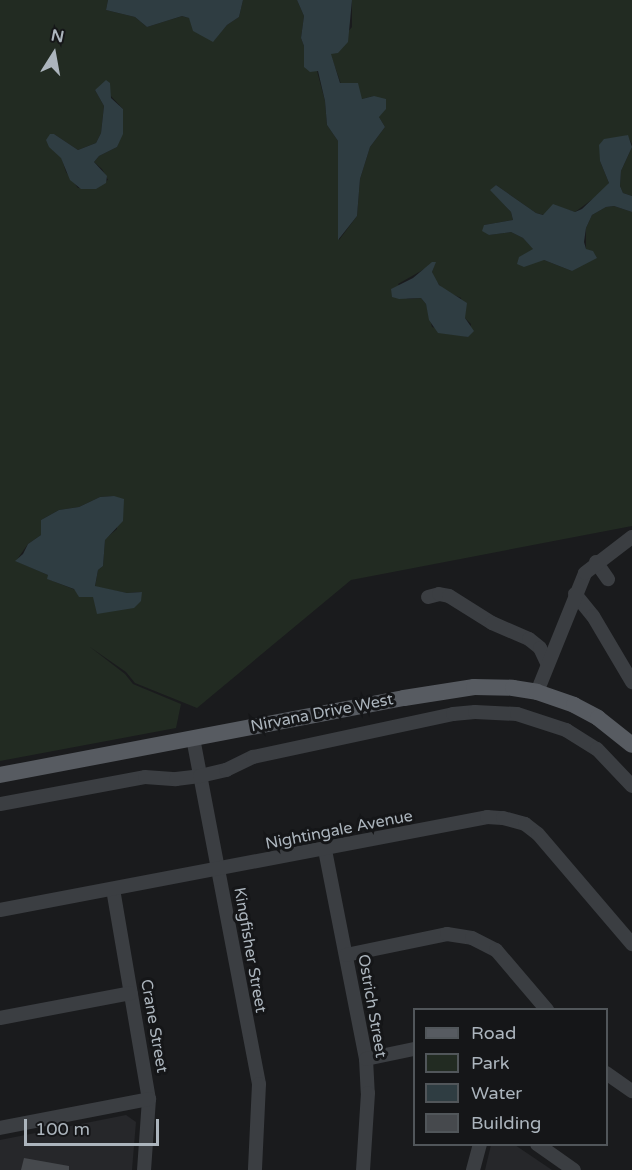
<!DOCTYPE html>
<html>
<head>
<meta charset="utf-8">
<style>
  body { margin:0 }
  #map { position:relative; width:632px; height:1170px; overflow:hidden; background:#1a1b1d; font-family:"Varela Round",sans-serif }
  div>[style] { position:absolute }
  .built>* { inset:0; background:#26272a }
  .green>* { inset:0; background:#222b22 }
  .water>* { inset:0; background:#2f3d42 }
  .building>* { inset:0; background:#46494d }
  .minor>* { height:14px; margin:-7px; padding:0 7px; transform-origin:7px; border-radius:7px; background:#3b3e42 }
  .major>* { height:16px; margin:-8px; padding:0 8px; transform-origin:8px; border-radius:8px; background:#575b61 }
  span { translate:-50% -50%; white-space:nowrap; text-align:center; line-height:1.15; -webkit-text-stroke:6px #151618; paint-order:stroke }
  .street-label { font-size:16px; color:#acb5bd }
  .legend { position:absolute; left:413px; top:1008px; width:195px; height:138px; box-sizing:border-box; background:#151618; border:2px solid #51565a; margin:0; padding:8px 10px; list-style:none; font-size:18px; color:#acb5bd }
  .legend li { display:flex; align-items:center; gap:12px; height:30px }
  .legend b { width:30px; border:2px solid #51565a }
  .north { position:absolute; left:24px; top:24px; width:60px; height:60px; -webkit-text-stroke:4px #151618; paint-order:stroke; rotate:11deg; font-size:16px; font-weight:700; line-height:24px; text-align:center; color:#acb5bd }
  .north::after { content:''; display:block; margin:auto; width:21px; height:27px; background:#acb5bd; clip-path:polygon(50% 0,100% 100%,50% 72%,0 100%) }
  .scale { position:absolute; left:24px; top:1119px; width:135px; height:27px; box-sizing:border-box; border:3px solid #acb5bd; border-top:0; padding-left:8px; font-size:18px; line-height:21px; white-space:nowrap; color:#acb5bd; -webkit-text-stroke:4px #151618; paint-order:stroke }
</style>
</head>
<body>
<div id="map">
  <div class="built">
    <i style="clip-path:polygon(126px 1115px,136px 1122px,132px 1170px,0 1170px,0 1140px)"></i>
    <i style="clip-path:polygon(491px 1145px,515px 1145px,552px 1170px,485px 1170px)"></i>
  </div>
  <div class="green">
    <i style="clip-path:polygon(evenodd,0 0,108px 0,106px 10px,135px 17px,147px 27px,182px 16px,189px 18px,213px 41px,227px 25px,239px 17px,243px 0,297px 0,304px 16px,301px 38px,304px 46px,304px 60px,317px 71px,325px 101px,327px 125px,338px 141px,339px 240px,357px 216px,360px 179px,370px 147px,385px 127px,379px 117px,374px 96px,362px 99px,341px 84px,330px 53px,352px 27px,352px 0,632px 0,632px 144px,627px 135px,600px 161px,609px 183px,605px 190px,575px 212px,553px 205px,544px 215px,536px 213px,496px 185px,491px 190px,511px 212px,513px 220px,484px 225px,489px 235px,511px 232px,523px 238px,544px 260px,572px 271px,586px 249px,586px 228px,592px 215px,606px 207px,614px 206px,632px 212px,632px 526px,351px 580px,197px 708px,135px 683px,126px 672px,90px 647px,125px 674px,133px 684px,181px 704px,176px 728px,0 761px,0 0,110px 83px,109px 94px,123px 109px,117px 147px,99px 156px,94px 162px,102px 169px,108px 180px,78px 188px,66px 172px,54px 134px,78px 150px,96px 143px,101px 133px,104px 106px,95px 90px,110px 83px,0 0,435px 263px,432px 272px,434px 279px,445px 291px,461px 298px,465px 318px,471px 324px,468px 337px,432px 327px,426px 304px,421px 298px,407px 299px,398px 284px,435px 263px,0 0,114px 496px,117px 529px,105px 539px,103px 566px,98px 570px,95px 587px,127px 593px,141px 592px,141px 601px,93px 597px,48px 579px,48px 575px,16px 561px,28px 544px,41px 535px,41px 520px,59px 510px,79px 507px,100px 497px,114px 496px)"></i>
    <i style="clip-path:polygon(632px 147px,632px 196px,623px 193px,620px 186px,621px 171px)"></i>
  </div>
  <div class="water">
    <i style="clip-path:polygon(108px 0,243px 0,239px 17px,227px 25px,213px 42px,193px 31px,189px 18px,182px 16px,147px 27px,135px 17px,106px 10px)"></i>
    <i style="clip-path:polygon(297px 0,352px 0,348px 42px,338px 53px,331px 54px,340px 83px,358px 83px,362px 99px,374px 96px,386px 99px,386px 109px,379px 117px,385px 127px,370px 147px,360px 179px,357px 216px,338px 240px,338px 141px,327px 125px,325px 101px,318px 71px,310px 72px,304px 67px,304px 46px,301px 38px,304px 16px)"></i>
    <i style="clip-path:polygon(106px 80px,110px 83px,111px 98px,123px 109px,123px 134px,117px 147px,99px 156px,94px 162px,107px 176px,106px 183px,96px 189px,81px 189px,70px 180px,61px 158px,49px 147px,46px 140px,50px 134px,54px 134px,78px 150px,96px 143px,101px 133px,104px 106px,95px 90px)"></i>
    <i style="clip-path:polygon(628px 135px,632px 147px,621px 171px,620px 186px,623px 193px,632px 196px,632px 212px,614px 206px,606px 207px,592px 215px,586px 228px,584px 242px,586px 249px,593px 251px,597px 258px,572px 271px,544px 260px,524px 267px,517px 264px,519px 257px,533px 249px,523px 238px,511px 232px,489px 235px,482px 231px,484px 225px,513px 220px,511px 212px,490px 190px,496px 185px,536px 213px,543px 215px,553px 204px,575px 212px,582px 209px,609px 183px,600px 161px,599px 145px,604px 139px)"></i>
    <i style="clip-path:polygon(432px 262px,436px 262px,432px 272px,439px 285px,467px 303px,465px 318px,474px 331px,468px 337px,438px 333px,429px 320px,426px 304px,421px 298px,399px 299px,392px 297px,391px 289px,413px 278px)"></i>
    <i style="clip-path:polygon(114px 496px,124px 499px,123px 521px,105px 540px,103px 566px,98px 570px,95px 586px,127px 593px,142px 592px,141px 601px,134px 608px,97px 614px,93px 597px,79px 597px,74px 589px,47px 579px,48px 575px,15px 561px,23px 554px,28px 544px,41px 535px,41px 520px,59px 510px,79px 507px,100px 497px)"></i>
  </div>
  <div class="building">
    <i style="clip-path:polygon(24px 1158px,69px 1166px,69px 1170px,21px 1170px)"></i>
  </div>
  <div class="minor">
    <i style="left:596px;top:562px;width:21px;rotate:55deg"></i>
    <i style="left:575px;top:594px;width:28px;rotate:51deg"></i>
    <i style="left:593px;top:616px;width:77px;rotate:59.4deg"></i>
    <i style="left:428px;top:597px;width:11px;rotate:-15deg"></i>
    <i style="left:439px;top:594px;width:10px;rotate:11deg"></i>
    <i style="left:449px;top:596px;width:51px;rotate:32.1deg"></i>
    <i style="left:492px;top:623px;width:40px;rotate:23.4deg"></i>
    <i style="left:529px;top:639px;width:14px;rotate:39deg"></i>
    <i style="left:540px;top:648px;width:17px;rotate:65deg"></i>
    <i style="left:537px;top:692px;width:128px;rotate:-68deg"></i>
    <i style="left:585px;top:573px;width:59px;rotate:-37.5deg"></i>
    <i style="left:193px;top:738px;width:352px;rotate:79.2deg"></i>
    <i style="left:259px;top:1084px;width:86px;rotate:92.7deg"></i>
    <i style="left:0;top:804px;width:147px;rotate:-10.5deg"></i>
    <i style="left:145px;top:777px;width:31px;rotate:4deg"></i>
    <i style="left:176px;top:779px;width:24px;rotate:-7deg"></i>
    <i style="left:200px;top:776px;width:27px;rotate:-13deg"></i>
    <i style="left:226px;top:770px;width:30px;rotate:-26deg"></i>
    <i style="left:253px;top:757px;width:205px;rotate:-12.1deg"></i>
    <i style="left:453px;top:714px;width:22px;rotate:-5deg"></i>
    <i style="left:475px;top:712px;width:42px;rotate:2.7deg"></i>
    <i style="left:517px;top:714px;width:52px;rotate:18.1deg"></i>
    <i style="left:566px;top:730px;width:36px;rotate:32deg"></i>
    <i style="left:597px;top:749px;width:51px;rotate:46.6deg"></i>
    <i style="left:325px;top:850px;width:213px;rotate:78.9deg"></i>
    <i style="left:366px;top:1059px;width:34px;rotate:87deg"></i>
    <i style="left:368px;top:1093px;width:77px;rotate:93.7deg"></i>
    <i style="left:113px;top:889px;width:213px;rotate:80.3deg"></i>
    <i style="left:149px;top:1099px;width:71px;rotate:94deg"></i>
    <i style="left:0;top:910px;width:496px;rotate:-10.8deg"></i>
    <i style="left:487px;top:817px;width:16px;rotate:4deg"></i>
    <i style="left:503px;top:818px;width:23px;rotate:15deg"></i>
    <i style="left:525px;top:824px;width:16px;rotate:38deg"></i>
    <i style="left:538px;top:834px;width:145px;rotate:49.5deg"></i>
    <i style="left:346px;top:955px;width:103px;rotate:-11.7deg"></i>
    <i style="left:447px;top:934px;width:25px;rotate:9deg"></i>
    <i style="left:472px;top:938px;width:27px;rotate:27deg"></i>
    <i style="left:496px;top:950px;width:79px;rotate:49.6deg"></i>
    <i style="left:0;top:1018px;width:133px;rotate:-10.8deg"></i>
    <i style="left:366px;top:1059px;width:49px;rotate:-11.8deg"></i>
    <i style="left:606px;top:1073px;width:32px;rotate:35deg"></i>
    <i style="left:0;top:1128px;width:152px;rotate:-11deg"></i>
    <i style="left:537px;top:1144px;width:45px;rotate:35.1deg"></i>
    <i style="left:473px;top:1170px;width:27px;rotate:-75deg"></i>
  </div>
  <div class="major">
    <i style="left:0;top:775px;width:411px;rotate:-10.8deg"></i>
    <i style="left:404px;top:698px;width:71px;rotate:-8.9deg"></i>
    <i style="left:474px;top:687px;width:39px;rotate:1deg"></i>
    <i style="left:513px;top:688px;width:24px;rotate:9deg"></i>
    <i style="left:537px;top:692px;width:39px;rotate:19deg"></i>
    <i style="left:574px;top:705px;width:27px;rotate:28deg"></i>
    <i style="left:598px;top:718px;width:43px;rotate:38.5deg"></i>
  </div>
  <div class="street-label">
    <span style="left:322px;top:713px;rotate:-11deg">Nirvana Drive West</span>
    <span style="left:339px;top:830px;rotate:-11deg">Nightingale Avenue</span>
    <span style="left:250px;top:950px;rotate:80deg">Kingfisher Street</span>
    <span style="left:372px;top:1006px;rotate:80deg">Ostrich Street</span>
    <span style="left:154px;top:1026px;rotate:80deg">Crane Street</span>
  </div>
  <ul class="legend">
  <li><b style="height:8px;background:#575b61"></b>Road</li>
  <li><b style="height:16px;background:#222b22"></b>Park</li>
  <li><b style="height:16px;background:#2f3d42"></b>Water</li>
  <li><b style="height:16px;background:#46494d"></b>Building</li>
  </ul>
  <div class="north">N</div>
  <div class="scale">100 m</div>
</div>
</body>
</html>
